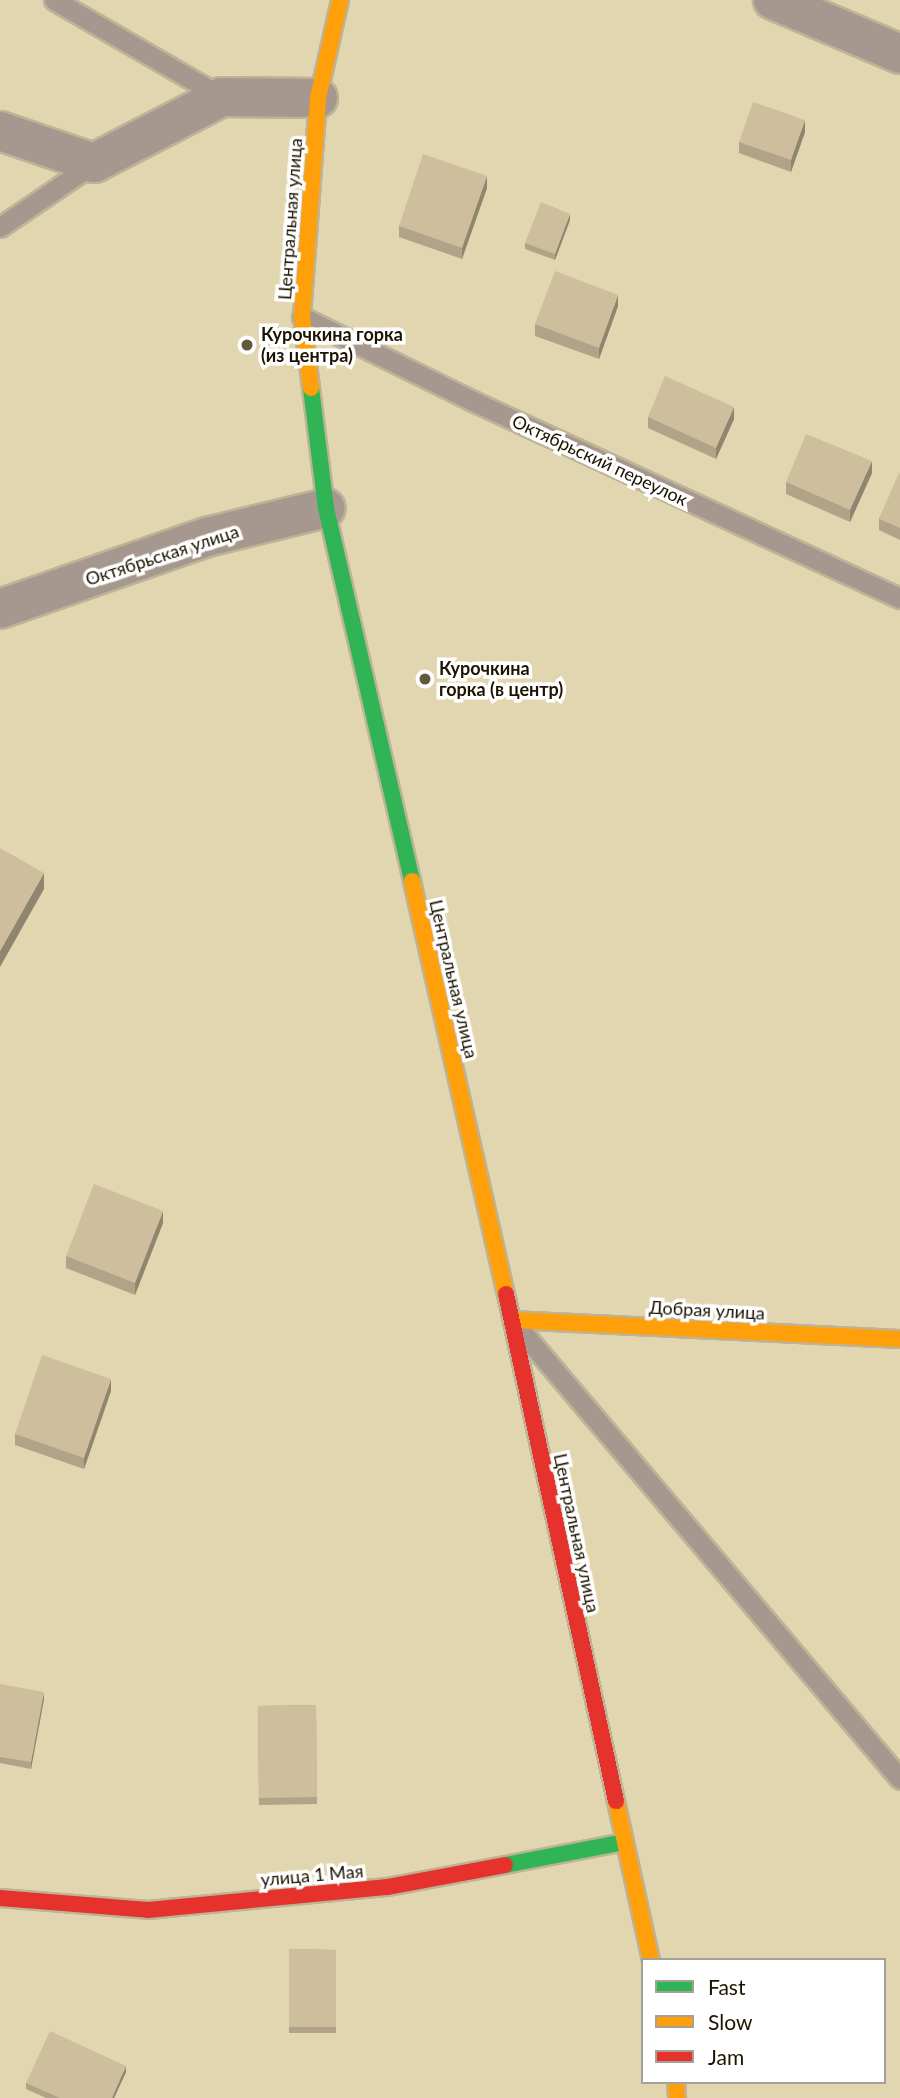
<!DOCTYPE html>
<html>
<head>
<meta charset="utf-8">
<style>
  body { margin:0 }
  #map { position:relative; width:900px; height:2098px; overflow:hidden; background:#e1d6af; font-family:Lato,sans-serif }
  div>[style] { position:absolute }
  .roads { filter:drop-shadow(2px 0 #bdb497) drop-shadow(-2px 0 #bdb497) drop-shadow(0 2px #bdb497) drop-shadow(0 -2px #bdb497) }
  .lane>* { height:19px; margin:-9.5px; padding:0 9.5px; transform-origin:9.5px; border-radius:9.5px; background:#a6988f }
  .street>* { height:38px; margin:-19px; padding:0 19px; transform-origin:19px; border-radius:19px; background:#a6988f }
  .fast>* { height:16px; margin:-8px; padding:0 8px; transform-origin:8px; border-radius:8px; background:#30b455 }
  .slow>* { height:16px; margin:-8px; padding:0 8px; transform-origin:8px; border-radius:8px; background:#ff9f0a }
  .jam>* { height:16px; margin:-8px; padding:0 8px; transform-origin:8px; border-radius:8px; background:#e5322d }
  .wall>* { inset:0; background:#b1a387 }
  .shaded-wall>* { inset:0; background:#90856e }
  .building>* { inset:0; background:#cebe9d }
  .dots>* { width:19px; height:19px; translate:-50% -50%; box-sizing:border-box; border:4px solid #fff; border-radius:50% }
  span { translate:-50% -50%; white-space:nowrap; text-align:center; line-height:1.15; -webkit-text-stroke:7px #fff; paint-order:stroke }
  .street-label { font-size:18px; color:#1c1400 }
  .poi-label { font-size:18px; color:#1c1400; font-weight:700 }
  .left { translate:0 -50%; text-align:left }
  .legend { position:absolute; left:641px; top:1958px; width:245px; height:126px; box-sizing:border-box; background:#fff; border:2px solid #a4a199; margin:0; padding:9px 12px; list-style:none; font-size:21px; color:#1c1400 }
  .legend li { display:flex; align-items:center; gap:14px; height:35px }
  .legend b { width:35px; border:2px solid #a4a199 }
</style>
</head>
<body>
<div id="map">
  <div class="roads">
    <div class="lane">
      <i style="left:54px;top:0;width:194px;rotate:30deg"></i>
      <i style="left:0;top:227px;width:114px;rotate:-34.2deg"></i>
      <i style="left:302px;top:317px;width:191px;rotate:26.2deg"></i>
      <i style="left:473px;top:401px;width:470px;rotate:24.8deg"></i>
      <i style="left:522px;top:1332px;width:585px;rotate:49.78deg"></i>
    </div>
    <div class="street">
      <i style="left:773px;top:0;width:138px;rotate:23deg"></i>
      <i style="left:0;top:131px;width:99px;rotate:18.8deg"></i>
      <i style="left:94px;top:163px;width:144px;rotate:-27.3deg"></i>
      <i style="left:222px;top:97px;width:96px;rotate:0.6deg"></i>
      <i style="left:0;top:609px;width:219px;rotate:-19.2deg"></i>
      <i style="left:207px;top:537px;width:122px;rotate:-13.7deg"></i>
    </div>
    <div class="fast">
      <i style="left:311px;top:388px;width:121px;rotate:82.9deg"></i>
      <i style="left:326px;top:508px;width:383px;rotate:77deg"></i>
      <i style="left:505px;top:1865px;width:121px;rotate:-10.9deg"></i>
    </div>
    <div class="slow">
      <i style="left:311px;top:388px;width:72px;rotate:-97.2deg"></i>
      <i style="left:302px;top:317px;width:220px;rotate:-85.8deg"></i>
      <i style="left:318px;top:98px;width:100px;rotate:-77.3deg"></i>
      <i style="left:412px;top:881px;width:424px;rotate:77.2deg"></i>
      <i style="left:512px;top:1320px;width:388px;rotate:2.8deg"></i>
      <i style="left:616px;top:1801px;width:163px;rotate:77.6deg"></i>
      <i style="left:676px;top:2082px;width:16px;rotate:86deg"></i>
    </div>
    <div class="jam">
      <i style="left:506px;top:1294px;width:519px;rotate:77.76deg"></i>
      <i style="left:0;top:1898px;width:148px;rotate:4.6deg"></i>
      <i style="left:148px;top:1910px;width:241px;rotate:-5.5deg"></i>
      <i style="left:388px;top:1887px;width:119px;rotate:-10.6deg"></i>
    </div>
  </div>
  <div class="wall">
    <i style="clip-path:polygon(805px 132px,791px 172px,739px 153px,739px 142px)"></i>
    <i style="clip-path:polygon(487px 188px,462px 259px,399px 237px,399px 226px)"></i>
    <i style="clip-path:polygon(570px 220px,555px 260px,525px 249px,525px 243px)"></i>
    <i style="clip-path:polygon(618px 306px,599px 359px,535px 336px,535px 324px)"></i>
    <i style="clip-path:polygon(648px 417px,734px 419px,716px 459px,648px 428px)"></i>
    <i style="clip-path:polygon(872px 473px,850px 522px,786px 494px,786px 482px)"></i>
    <i style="clip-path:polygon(900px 474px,900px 540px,879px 530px,879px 519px)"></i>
    <i style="clip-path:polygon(163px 1223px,135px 1295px,66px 1268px,66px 1256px)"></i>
    <i style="clip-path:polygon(111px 1391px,84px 1469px,15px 1445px,15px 1434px)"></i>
    <i style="clip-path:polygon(0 1684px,44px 1699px,31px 1769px,0 1763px)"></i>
    <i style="clip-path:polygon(316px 1705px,317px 1804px,259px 1805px,258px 1706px)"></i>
    <i style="clip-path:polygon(289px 1949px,336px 1950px,336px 2033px,289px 2033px)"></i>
    <i style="clip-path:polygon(126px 2072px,114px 2098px,46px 2098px,26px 2089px,26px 2083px)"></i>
  </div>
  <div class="shaded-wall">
    <i style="clip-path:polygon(805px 120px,805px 132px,791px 172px,791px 160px)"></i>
    <i style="clip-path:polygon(487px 176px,487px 188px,462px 259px,462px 248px)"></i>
    <i style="clip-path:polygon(570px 214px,570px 220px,555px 260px,555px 254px)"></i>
    <i style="clip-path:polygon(618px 295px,618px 306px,599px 359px,599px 348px)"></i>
    <i style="clip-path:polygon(734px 407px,734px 419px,716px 459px,716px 448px)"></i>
    <i style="clip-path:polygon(872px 461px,872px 473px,850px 522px,850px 510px)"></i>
    <i style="clip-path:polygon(44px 873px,44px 889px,0 967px,0 951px)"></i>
    <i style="clip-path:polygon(163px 1211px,163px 1223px,135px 1295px,135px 1283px)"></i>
    <i style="clip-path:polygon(111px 1379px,111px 1391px,84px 1469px,84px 1458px)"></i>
    <i style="clip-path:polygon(44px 1692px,44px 1699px,31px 1769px,31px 1762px)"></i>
    <i style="clip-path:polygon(126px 2066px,126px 2072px,114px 2098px,112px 2098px)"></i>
  </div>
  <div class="building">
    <i style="clip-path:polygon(753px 102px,805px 120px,791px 160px,739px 142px)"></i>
    <i style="clip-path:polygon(423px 154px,487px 176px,462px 248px,399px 226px)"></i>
    <i style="clip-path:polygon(541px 202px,570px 214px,555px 254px,525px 243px)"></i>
    <i style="clip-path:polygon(555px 271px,618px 295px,599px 348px,535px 324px)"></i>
    <i style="clip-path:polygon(665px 376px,734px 407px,716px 448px,648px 417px)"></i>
    <i style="clip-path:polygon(806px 434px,872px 461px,850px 510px,786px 482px)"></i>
    <i style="clip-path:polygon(899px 473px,900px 474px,900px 528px,879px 519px)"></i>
    <i style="clip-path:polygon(0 848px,44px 873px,0 951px)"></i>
    <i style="clip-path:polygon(94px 1184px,163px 1211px,135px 1283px,66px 1256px)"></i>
    <i style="clip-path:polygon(42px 1355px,111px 1379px,84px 1458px,15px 1434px)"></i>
    <i style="clip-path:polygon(0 1684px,44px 1692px,31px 1762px,0 1757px)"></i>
    <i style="clip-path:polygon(316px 1705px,317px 1797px,259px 1798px,258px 1706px)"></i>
    <i style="clip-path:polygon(289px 1949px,336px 1950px,336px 2027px,289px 2027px)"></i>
    <i style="clip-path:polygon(50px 2031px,126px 2066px,112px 2098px,60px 2098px,26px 2083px)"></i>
  </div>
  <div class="dots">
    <i style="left:247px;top:345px;background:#61583d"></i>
    <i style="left:425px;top:679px;background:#61583d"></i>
  </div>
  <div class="street-label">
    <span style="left:290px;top:219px;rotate:-86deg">Центральная улица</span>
    <span style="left:600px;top:460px;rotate:25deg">Октябрьский переулок</span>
    <span style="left:162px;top:555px;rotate:-18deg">Октябрьская улица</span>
    <span style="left:454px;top:979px;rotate:77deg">Центральная улица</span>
    <span style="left:707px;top:1310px;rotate:3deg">Добрая улица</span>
    <span style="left:577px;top:1533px;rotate:78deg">Центральная улица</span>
    <span style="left:312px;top:1875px;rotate:-5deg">улица 1 Мая</span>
  </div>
  <div class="poi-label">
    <span class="left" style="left:261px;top:345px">Курочкина горка<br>(из центра)</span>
    <span class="left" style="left:439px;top:679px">Курочкина<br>горка (в центр)</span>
  </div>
  <ul class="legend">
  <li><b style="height:9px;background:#30b455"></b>Fast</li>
  <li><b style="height:9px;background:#ff9f0a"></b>Slow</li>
  <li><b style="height:9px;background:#e5322d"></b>Jam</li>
  </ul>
</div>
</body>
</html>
